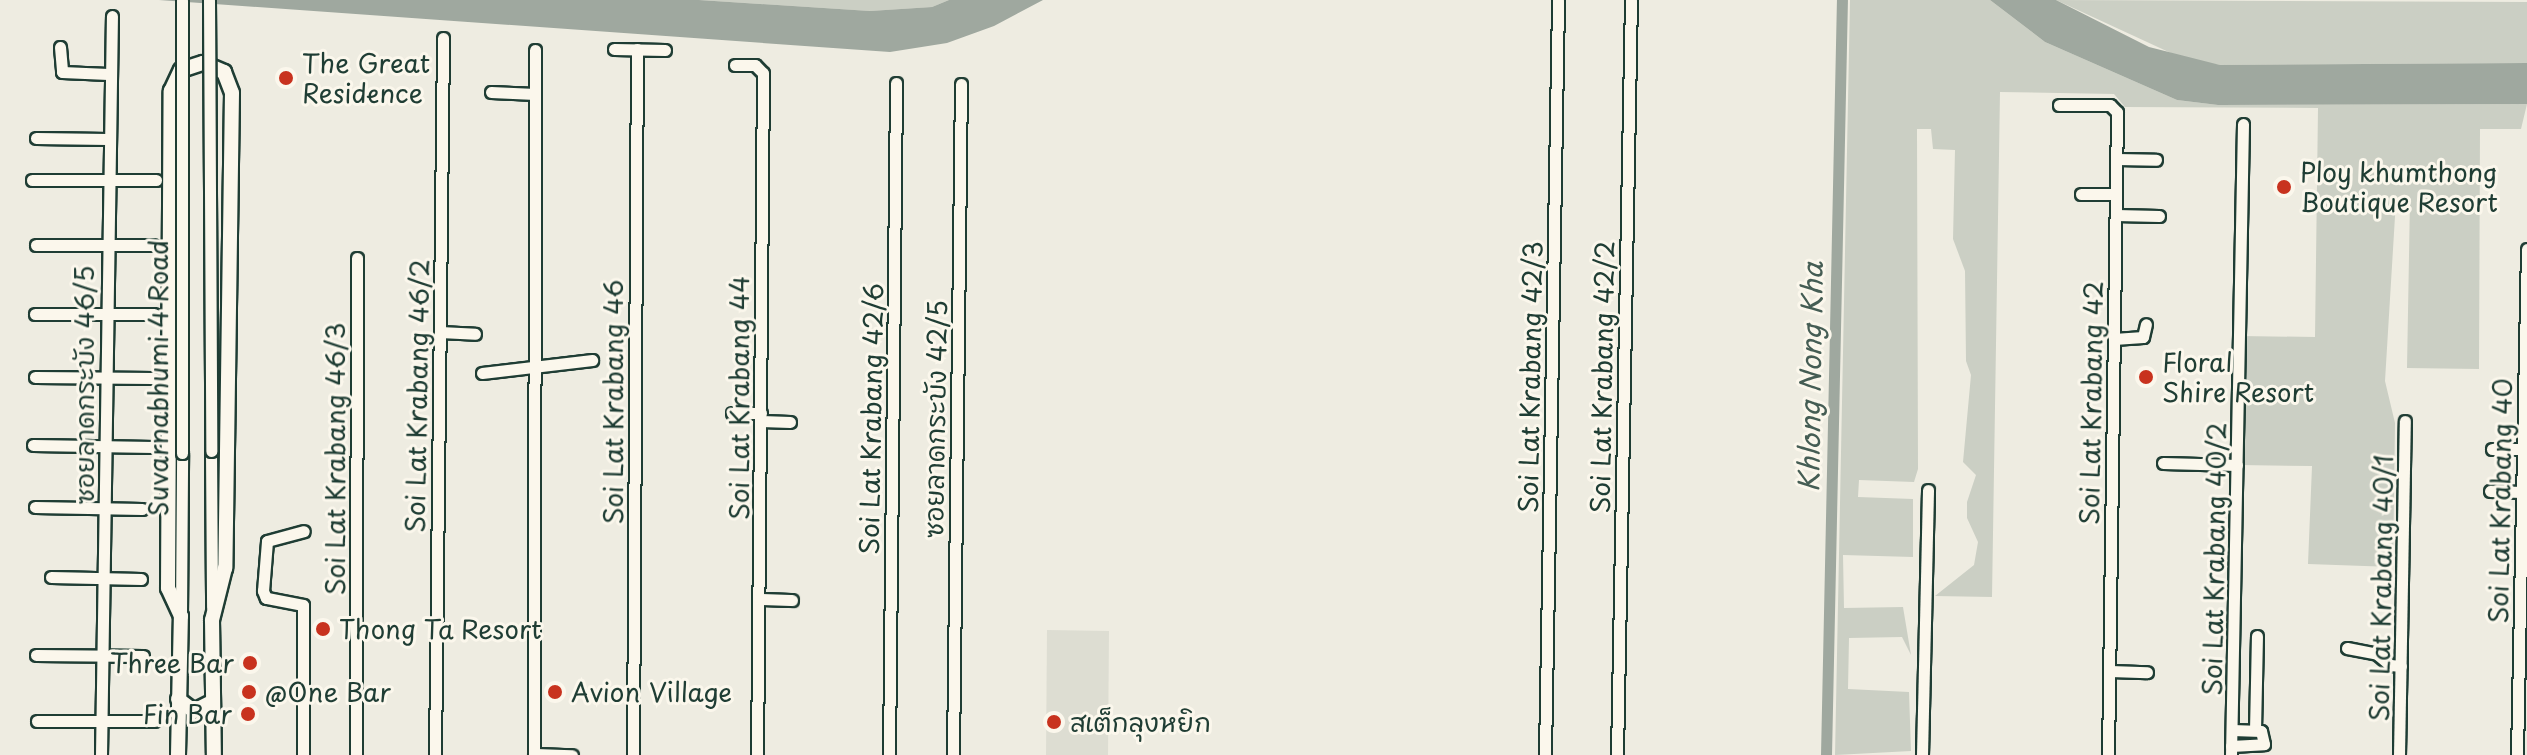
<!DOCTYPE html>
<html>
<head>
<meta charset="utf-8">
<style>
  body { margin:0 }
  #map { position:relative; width:2527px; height:755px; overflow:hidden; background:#eeece1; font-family:"Playpen Sans","Playpen Sans Thai",sans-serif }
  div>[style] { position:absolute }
  .built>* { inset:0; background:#ddddd2 }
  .green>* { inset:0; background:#cbcfc4 }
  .water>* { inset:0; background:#9fa89f }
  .canal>* { height:11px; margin:-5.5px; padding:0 5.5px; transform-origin:5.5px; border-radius:5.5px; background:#9fa89f }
  .roads { filter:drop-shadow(2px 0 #1f3d34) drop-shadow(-2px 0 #1f3d34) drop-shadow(0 2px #1f3d34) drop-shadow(0 -2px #1f3d34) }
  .street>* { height:11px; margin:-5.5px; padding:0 5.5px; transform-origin:5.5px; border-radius:5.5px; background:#fbf7ec }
  .secondary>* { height:14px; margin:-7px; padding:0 7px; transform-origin:7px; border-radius:7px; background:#fbf7ec }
  .bridges { filter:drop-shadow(2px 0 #1f3d34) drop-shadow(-2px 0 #1f3d34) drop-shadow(0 2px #1f3d34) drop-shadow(0 -2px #1f3d34) }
  .street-bridge>* { height:11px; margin:-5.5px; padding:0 5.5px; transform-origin:5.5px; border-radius:5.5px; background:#fbf7ec }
  .dots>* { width:22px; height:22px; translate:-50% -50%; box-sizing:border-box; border:4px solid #fbf7ec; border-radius:50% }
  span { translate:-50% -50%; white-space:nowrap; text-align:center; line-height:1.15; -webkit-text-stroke:6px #fbf7ec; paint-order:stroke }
  .poi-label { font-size:26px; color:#1f3d34 }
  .left { translate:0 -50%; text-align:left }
  .right { translate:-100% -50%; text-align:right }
  .street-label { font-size:26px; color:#1f3d34 }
  .water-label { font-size:28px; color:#455d54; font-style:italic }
</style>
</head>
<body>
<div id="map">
  <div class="built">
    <i style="clip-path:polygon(1047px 630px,1109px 631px,1108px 755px,1046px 755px)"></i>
  </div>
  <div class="green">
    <i style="clip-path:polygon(699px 0,949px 0,932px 7px,870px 11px)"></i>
    <i style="clip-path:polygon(1850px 0,1990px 0,2045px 42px,2177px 100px,2218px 105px,2527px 104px,2521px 129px,2480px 129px,2479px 369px,2407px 368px,2410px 199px,2396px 200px,2385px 381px,2395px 423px,2393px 567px,2308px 564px,2312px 466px,2240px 465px,2241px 336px,2315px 337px,2318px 108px,2125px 107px,2114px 94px,2000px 92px,1992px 597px,1935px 596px,1974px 565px,1978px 542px,1967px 518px,1967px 502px,1976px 475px,1963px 462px,1971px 375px,1966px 361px,1965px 271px,1953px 239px,1955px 150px,1933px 149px,1931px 129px,1917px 129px,1918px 469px,1914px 482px,1859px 480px,1858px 497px,1913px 499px,1913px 557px,1843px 555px,1844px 608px,1903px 607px,1911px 655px,1902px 637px,1849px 638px,1848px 689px,1909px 692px,1911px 751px,1835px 755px)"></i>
    <i style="clip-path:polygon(2056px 0,2527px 2px,2527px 63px,2220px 65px,2186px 60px)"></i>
  </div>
  <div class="water">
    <i style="clip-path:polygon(159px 0,699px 0,870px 11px,932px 7px,949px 0,1043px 0,994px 26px,947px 43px,890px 52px)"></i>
    <i style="clip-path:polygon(1990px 0,2056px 0,2149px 47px,2220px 65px,2527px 63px,2527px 104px,2218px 105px,2177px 100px,2045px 42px)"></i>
  </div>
  <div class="canal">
    <i style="left:1826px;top:755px;width:755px;rotate:-88.79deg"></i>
  </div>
  <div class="roads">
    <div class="street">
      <i style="left:60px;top:47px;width:25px;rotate:85deg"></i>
      <i style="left:62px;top:72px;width:46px;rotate:2.5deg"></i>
      <i style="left:614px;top:49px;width:51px;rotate:1.1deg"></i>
      <i style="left:735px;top:65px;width:20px"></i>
      <i style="left:755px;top:65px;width:11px;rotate:45deg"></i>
      <i style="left:763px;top:73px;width:682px;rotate:90.5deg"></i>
      <i style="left:491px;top:92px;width:44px;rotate:2.6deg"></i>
      <i style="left:2059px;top:105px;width:51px"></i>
      <i style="left:2110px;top:105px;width:10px;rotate:45deg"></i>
      <i style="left:2117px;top:112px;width:643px;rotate:90.8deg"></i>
      <i style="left:36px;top:138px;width:71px;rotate:0.8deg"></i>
      <i style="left:2117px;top:159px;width:39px;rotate:1deg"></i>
      <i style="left:32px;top:180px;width:124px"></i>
      <i style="left:2081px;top:194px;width:35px"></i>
      <i style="left:2116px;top:215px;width:43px;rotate:1.3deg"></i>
      <i style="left:36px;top:245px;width:117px"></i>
      <i style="left:35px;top:314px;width:119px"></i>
      <i style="left:440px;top:332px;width:35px;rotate:3deg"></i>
      <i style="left:2114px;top:339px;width:29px;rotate:-4deg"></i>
      <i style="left:2143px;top:337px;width:13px;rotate:-77deg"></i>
      <i style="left:482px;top:373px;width:111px;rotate:-6.7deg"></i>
      <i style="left:35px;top:377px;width:118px;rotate:0.5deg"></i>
      <i style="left:732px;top:413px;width:29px"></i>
      <i style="left:761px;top:421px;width:29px;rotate:2deg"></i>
      <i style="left:33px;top:445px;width:120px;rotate:1deg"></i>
      <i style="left:2492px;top:449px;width:31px"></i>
      <i style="left:211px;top:451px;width:156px;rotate:89.6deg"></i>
      <i style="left:2163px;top:463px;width:74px;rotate:1.5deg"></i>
      <i style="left:2490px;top:491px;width:32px;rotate:2deg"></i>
      <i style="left:35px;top:507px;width:107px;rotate:1.1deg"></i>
      <i style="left:51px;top:577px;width:90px;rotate:1.3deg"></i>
      <i style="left:760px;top:599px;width:32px;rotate:2deg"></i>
      <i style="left:181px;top:615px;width:162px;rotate:-89.6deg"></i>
      <i style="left:2347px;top:648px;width:31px;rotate:11deg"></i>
      <i style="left:2377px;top:654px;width:17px;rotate:40deg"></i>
      <i style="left:2390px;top:665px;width:11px;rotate:5deg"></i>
      <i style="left:36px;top:655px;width:107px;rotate:0.5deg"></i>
      <i style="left:2110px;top:671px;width:37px;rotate:2deg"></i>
      <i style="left:37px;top:721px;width:117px"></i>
      <i style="left:2255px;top:730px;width:94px;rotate:-88.8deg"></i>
      <i style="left:2231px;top:746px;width:33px;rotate:-3deg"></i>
      <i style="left:2264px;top:744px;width:13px;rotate:-103deg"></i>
      <i style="left:2261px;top:731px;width:29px;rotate:-178deg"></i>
      <i style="left:534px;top:754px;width:38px;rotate:2deg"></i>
      <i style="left:101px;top:755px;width:739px;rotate:-89.15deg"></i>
      <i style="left:303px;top:755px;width:150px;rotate:-90deg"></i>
      <i style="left:303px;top:605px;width:38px;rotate:-169deg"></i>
      <i style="left:266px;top:598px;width:8px;rotate:-113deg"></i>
      <i style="left:263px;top:591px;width:50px;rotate:-85.4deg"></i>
      <i style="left:267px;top:541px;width:38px;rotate:-15deg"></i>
      <i style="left:356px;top:755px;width:497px;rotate:-89.9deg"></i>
      <i style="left:435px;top:755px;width:717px;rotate:-89.36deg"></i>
      <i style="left:534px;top:755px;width:705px;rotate:-89.92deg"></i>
      <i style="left:633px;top:755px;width:706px;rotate:-89.68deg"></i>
      <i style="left:889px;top:755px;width:672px;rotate:-89.4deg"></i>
      <i style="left:953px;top:755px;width:671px;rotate:-89.32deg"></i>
      <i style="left:1545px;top:755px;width:755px;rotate:-89.01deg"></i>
      <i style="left:1617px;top:755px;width:755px;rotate:-88.94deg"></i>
      <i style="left:1922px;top:755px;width:265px;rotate:-88.7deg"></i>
      <i style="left:2231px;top:755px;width:631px;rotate:-88.91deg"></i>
      <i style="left:2399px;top:755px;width:334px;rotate:-89deg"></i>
      <i style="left:2517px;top:755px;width:506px;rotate:-88.87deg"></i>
    </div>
    <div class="secondary">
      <i style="left:178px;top:699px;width:20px;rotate:37deg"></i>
      <i style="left:194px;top:711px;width:20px;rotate:-27deg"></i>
      <i style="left:178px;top:755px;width:139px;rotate:-88.8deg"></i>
      <i style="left:181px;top:616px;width:31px;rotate:-115deg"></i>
      <i style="left:168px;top:588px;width:497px;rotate:-89.7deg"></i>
      <i style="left:171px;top:91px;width:23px;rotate:-65deg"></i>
      <i style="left:181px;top:70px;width:23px;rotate:-18deg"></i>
      <i style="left:203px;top:63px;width:23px;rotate:23deg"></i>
      <i style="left:224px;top:72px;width:22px;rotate:69deg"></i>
      <i style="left:232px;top:93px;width:475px;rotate:90.8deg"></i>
      <i style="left:225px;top:568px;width:54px;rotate:104deg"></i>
      <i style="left:212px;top:620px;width:135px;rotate:89.2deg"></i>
    </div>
  </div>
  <div class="bridges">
    <div class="street-bridge">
      <i style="left:182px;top:0;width:453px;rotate:90deg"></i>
      <i style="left:209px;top:0;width:451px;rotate:89.7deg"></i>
    </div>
  </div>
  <div class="dots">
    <i style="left:286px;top:78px;background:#c8321e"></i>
    <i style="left:2284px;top:187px;background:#c8321e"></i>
    <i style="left:2146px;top:377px;background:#c8321e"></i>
    <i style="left:323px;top:629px;background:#c8321e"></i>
    <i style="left:250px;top:663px;background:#c8321e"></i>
    <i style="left:249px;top:692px;background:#c8321e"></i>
    <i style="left:555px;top:692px;background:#c8321e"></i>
    <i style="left:248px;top:714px;background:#c8321e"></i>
    <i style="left:1054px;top:722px;background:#c8321e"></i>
  </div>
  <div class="poi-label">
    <span class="left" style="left:302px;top:78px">The Great<br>Residence</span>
    <span class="left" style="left:2300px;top:187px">Ploy khumthong<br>Boutique Resort</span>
    <span class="left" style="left:2162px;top:377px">Floral<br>Shire Resort</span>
    <span class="left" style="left:339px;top:629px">Thong Ta Resort</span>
    <span class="right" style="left:234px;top:663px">Three Bar</span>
    <span class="left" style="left:265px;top:692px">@One Bar</span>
    <span class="left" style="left:571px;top:692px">Avion Village</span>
    <span class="right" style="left:232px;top:714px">Fin Bar</span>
    <span class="left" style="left:1070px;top:722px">สเต็กลุงหยิก</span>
  </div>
  <div class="street-label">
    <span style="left:1530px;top:377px;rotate:-89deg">Soi Lat Krabang 42/3</span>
    <span style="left:1602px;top:377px;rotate:-89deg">Soi Lat Krabang 42/2</span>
    <span style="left:158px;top:378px;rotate:-90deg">Suvarnabhumi 4 Road</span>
    <span style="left:84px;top:385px;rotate:-90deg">ซอยลาดกระบัง 46/5</span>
    <span style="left:417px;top:396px;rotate:-89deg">Soi Lat Krabang 46/2</span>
    <span style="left:739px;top:398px;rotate:-90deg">Soi Lat Krabang 44</span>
    <span style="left:613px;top:402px;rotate:-90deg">Soi Lat Krabang 46</span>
    <span style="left:2091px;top:403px;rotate:-89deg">Soi Lat Krabang 42</span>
    <span style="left:871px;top:419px;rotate:-89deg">Soi Lat Krabang 42/6</span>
    <span style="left:935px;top:419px;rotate:-89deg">ซอยลาดกระบัง 42/5</span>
    <span style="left:335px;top:459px;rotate:-90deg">Soi Lat Krabang 46/3</span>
    <span style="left:2500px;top:501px;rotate:-89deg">Soi Lat Krabang 40</span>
    <span style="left:2214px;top:559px;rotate:-89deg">Soi Lat Krabang 40/2</span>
    <span style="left:2381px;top:588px;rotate:-89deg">Soi Lat Krabang 40/1</span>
  </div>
  <div class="water-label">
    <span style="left:1810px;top:377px;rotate:-89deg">Khlong Nong Kha</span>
  </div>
</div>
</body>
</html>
